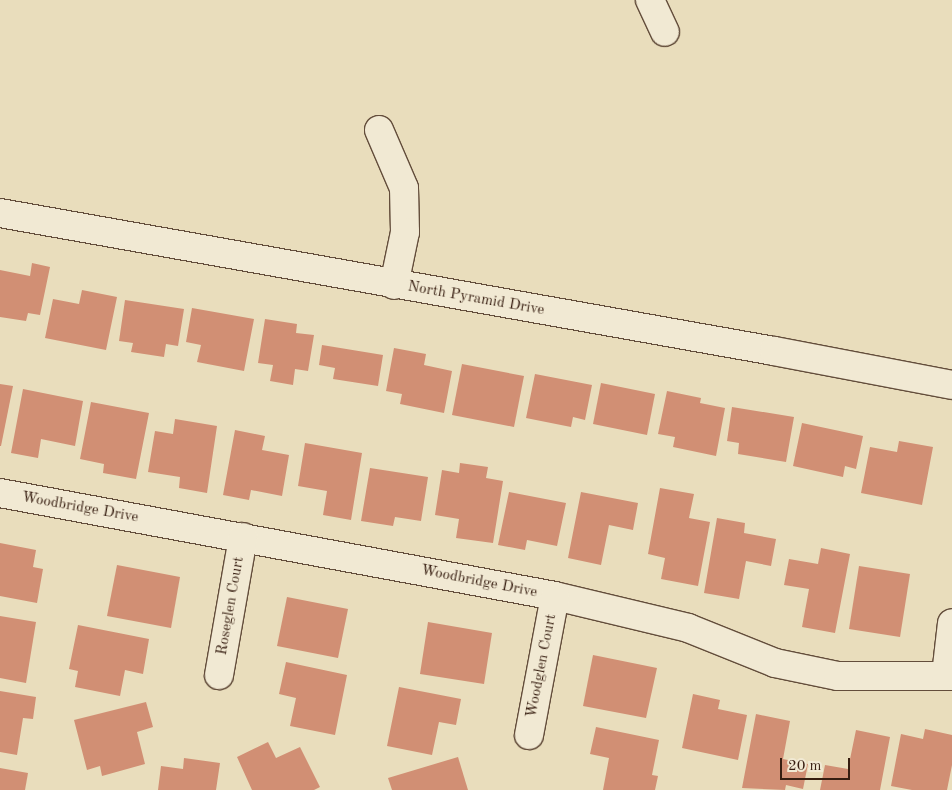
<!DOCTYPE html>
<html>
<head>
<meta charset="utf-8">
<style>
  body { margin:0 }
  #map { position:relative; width:952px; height:790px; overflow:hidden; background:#e9ddbc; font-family:"Old Standard TT",serif }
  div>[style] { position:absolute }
  .building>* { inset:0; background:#d18f74 }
  .roads { filter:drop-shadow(1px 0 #634d3b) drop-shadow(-1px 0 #634d3b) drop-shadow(0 1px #634d3b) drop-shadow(0 -1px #634d3b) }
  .minor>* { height:28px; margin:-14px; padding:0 14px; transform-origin:14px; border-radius:14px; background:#f1e9d3 }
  span { translate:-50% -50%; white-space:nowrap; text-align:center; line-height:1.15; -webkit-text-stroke:4px #f1e9d3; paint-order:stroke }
  .street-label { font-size:15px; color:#361d10 }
  .scale { position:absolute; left:780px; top:758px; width:70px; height:22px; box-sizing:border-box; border:2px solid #361d10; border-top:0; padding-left:6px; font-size:15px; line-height:18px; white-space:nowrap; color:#361d10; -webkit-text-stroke:4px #f1e9d3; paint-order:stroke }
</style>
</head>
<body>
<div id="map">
  <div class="building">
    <i style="clip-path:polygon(32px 263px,50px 267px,40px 315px,28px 313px,26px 321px,0 317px,0 270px,30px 276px)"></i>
    <i style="clip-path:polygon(82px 290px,117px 297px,106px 350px,45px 338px,53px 299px,79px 304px)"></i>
    <i style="clip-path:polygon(125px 300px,184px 309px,178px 346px,166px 344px,164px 357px,131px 352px,133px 343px,119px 341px)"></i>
    <i style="clip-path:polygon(192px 308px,254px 319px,244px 371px,197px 362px,201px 345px,186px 342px)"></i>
    <i style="clip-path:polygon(265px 319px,297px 324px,296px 333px,314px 335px,308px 371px,295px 369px,293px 385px,270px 381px,273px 365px,258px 363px)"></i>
    <i style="clip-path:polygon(322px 345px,383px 355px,378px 386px,333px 379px,335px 368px,319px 365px)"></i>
    <i style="clip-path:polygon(394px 348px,426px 354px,424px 365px,452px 371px,444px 413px,400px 404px,402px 394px,386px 391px)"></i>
    <i style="clip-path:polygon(462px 364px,524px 376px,514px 427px,452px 415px)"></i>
    <i style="clip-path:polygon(535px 374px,592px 385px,585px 420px,573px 417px,571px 427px,526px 418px)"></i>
    <i style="clip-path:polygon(601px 383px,655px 394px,647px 435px,593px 424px)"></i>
    <i style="clip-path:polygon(0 384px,13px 386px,1px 446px,0 446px)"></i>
    <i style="clip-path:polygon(23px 389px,83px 401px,75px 446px,41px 439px,38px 458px,11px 453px)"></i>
    <i style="clip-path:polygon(667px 391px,701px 398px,700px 403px,725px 408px,716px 456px,673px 447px,675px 437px,658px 434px)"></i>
    <i style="clip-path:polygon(91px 402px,149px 413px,136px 479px,103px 473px,104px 464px,80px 459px)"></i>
    <i style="clip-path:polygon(732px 407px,794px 417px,786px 462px,738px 454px,739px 443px,727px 441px)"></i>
    <i style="clip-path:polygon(175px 419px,217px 426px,207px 493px,179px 488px,180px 477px,148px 472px,155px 431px,173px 434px)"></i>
    <i style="clip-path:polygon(802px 423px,863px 436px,856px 469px,845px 466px,843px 477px,793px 466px)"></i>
    <i style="clip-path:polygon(235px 430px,265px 436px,262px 450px,289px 455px,282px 496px,251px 490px,249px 500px,223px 495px)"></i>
    <i style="clip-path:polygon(899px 441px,933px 447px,922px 505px,861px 493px,870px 447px,897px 452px)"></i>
    <i style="clip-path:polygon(305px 443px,362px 453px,351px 520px,323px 515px,327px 491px,298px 486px)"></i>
    <i style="clip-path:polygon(460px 463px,488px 467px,486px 478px,503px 481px,493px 543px,456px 538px,459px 519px,435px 515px,442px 470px,459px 473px)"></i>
    <i style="clip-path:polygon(370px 468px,428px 477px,421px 521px,395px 517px,393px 526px,361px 521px)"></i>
    <i style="clip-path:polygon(660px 488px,694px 494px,689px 518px,710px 522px,698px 586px,661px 579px,665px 558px,648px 554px)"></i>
    <i style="clip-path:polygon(509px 492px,566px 503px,557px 546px,527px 540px,525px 550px,498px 545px)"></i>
    <i style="clip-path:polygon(581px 492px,638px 503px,633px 530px,609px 525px,601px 565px,568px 558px)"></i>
    <i style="clip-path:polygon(717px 518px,745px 523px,744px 533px,776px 539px,771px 566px,746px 561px,739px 599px,704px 593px)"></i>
    <i style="clip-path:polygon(0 543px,36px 550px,33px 567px,43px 569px,37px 603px,0 596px)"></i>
    <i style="clip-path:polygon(821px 548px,850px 554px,835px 633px,802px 627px,809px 589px,784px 585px,789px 559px,818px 564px)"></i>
    <i style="clip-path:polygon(117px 565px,180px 577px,171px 628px,107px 616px)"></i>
    <i style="clip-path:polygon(859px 566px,910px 574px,900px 637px,849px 629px)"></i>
    <i style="clip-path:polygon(287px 597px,348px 609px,338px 658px,277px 646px)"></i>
    <i style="clip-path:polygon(0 616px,36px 622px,26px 683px,0 678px)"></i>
    <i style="clip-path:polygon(428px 622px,492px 633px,484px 684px,420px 674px)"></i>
    <i style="clip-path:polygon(78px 625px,149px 639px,143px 674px,125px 670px,120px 696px,75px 687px,78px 671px,69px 669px)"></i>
    <i style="clip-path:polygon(593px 655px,657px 668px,646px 718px,583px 706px)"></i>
    <i style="clip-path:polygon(286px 662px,347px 675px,335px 735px,290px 726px,296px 698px,279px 694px)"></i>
    <i style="clip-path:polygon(399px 687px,461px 699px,456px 725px,439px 722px,432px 755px,387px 746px)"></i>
    <i style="clip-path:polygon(0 691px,36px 697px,33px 719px,23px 718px,17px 755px,0 752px)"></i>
    <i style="clip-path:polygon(693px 694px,720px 700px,718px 709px,747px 715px,738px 760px,682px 748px)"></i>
    <i style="clip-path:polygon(146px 702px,153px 727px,137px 732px,145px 764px,102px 776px,100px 766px,87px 770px,74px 720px)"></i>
    <i style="clip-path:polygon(756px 714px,790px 721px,783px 759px,808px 764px,803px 789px,786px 785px,785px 790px,742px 788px)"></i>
    <i style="clip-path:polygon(596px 727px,659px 740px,652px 775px,658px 776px,655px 790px,603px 790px,609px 758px,590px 754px)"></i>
    <i style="clip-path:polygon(925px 729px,952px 735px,952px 765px,947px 790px,912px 790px,891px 786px,901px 734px,923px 739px)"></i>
    <i style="clip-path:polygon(856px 730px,890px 737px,880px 790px,820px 790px,825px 765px,848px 769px)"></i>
    <i style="clip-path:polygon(268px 742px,276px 758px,300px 747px,320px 787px,314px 790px,252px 790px,237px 757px)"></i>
    <i style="clip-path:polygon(458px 757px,468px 790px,392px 790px,388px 778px)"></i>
    <i style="clip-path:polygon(184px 758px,220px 763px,216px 790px,158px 790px,161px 766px,183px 769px)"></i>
    <i style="clip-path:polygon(0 768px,28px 773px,25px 790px,0 790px)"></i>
  </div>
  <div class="roads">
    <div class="minor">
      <i style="left:650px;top:0;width:35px;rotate:65deg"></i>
      <i style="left:379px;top:130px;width:63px;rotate:66.7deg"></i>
      <i style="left:404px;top:188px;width:44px;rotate:88.7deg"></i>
      <i style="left:405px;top:232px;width:54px;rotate:101.7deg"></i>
      <i style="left:0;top:213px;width:786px;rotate:10.11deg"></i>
      <i style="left:774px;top:351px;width:181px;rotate:10.8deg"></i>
      <i style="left:0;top:493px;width:564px;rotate:10.51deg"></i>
      <i style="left:555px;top:596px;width:137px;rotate:13.5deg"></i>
      <i style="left:688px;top:628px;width:94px;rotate:21.9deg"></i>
      <i style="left:775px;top:663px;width:64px;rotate:11.7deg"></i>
      <i style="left:838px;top:676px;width:114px"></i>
      <i style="left:219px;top:675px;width:140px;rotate:-80.1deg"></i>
      <i style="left:946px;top:675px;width:52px;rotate:-83.4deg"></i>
      <i style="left:529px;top:735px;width:141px;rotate:-79.4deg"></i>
    </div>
  </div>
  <div class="street-label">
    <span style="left:476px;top:299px;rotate:10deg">North Pyramid Drive</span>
    <span style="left:80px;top:508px;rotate:10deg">Woodbridge Drive</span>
    <span style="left:479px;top:582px;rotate:11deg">Woodbridge Drive</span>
    <span style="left:231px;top:606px;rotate:-80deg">Roseglen Court</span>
    <span style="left:542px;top:666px;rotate:-79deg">Woodglen Court</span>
  </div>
  <div class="scale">20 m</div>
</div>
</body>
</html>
